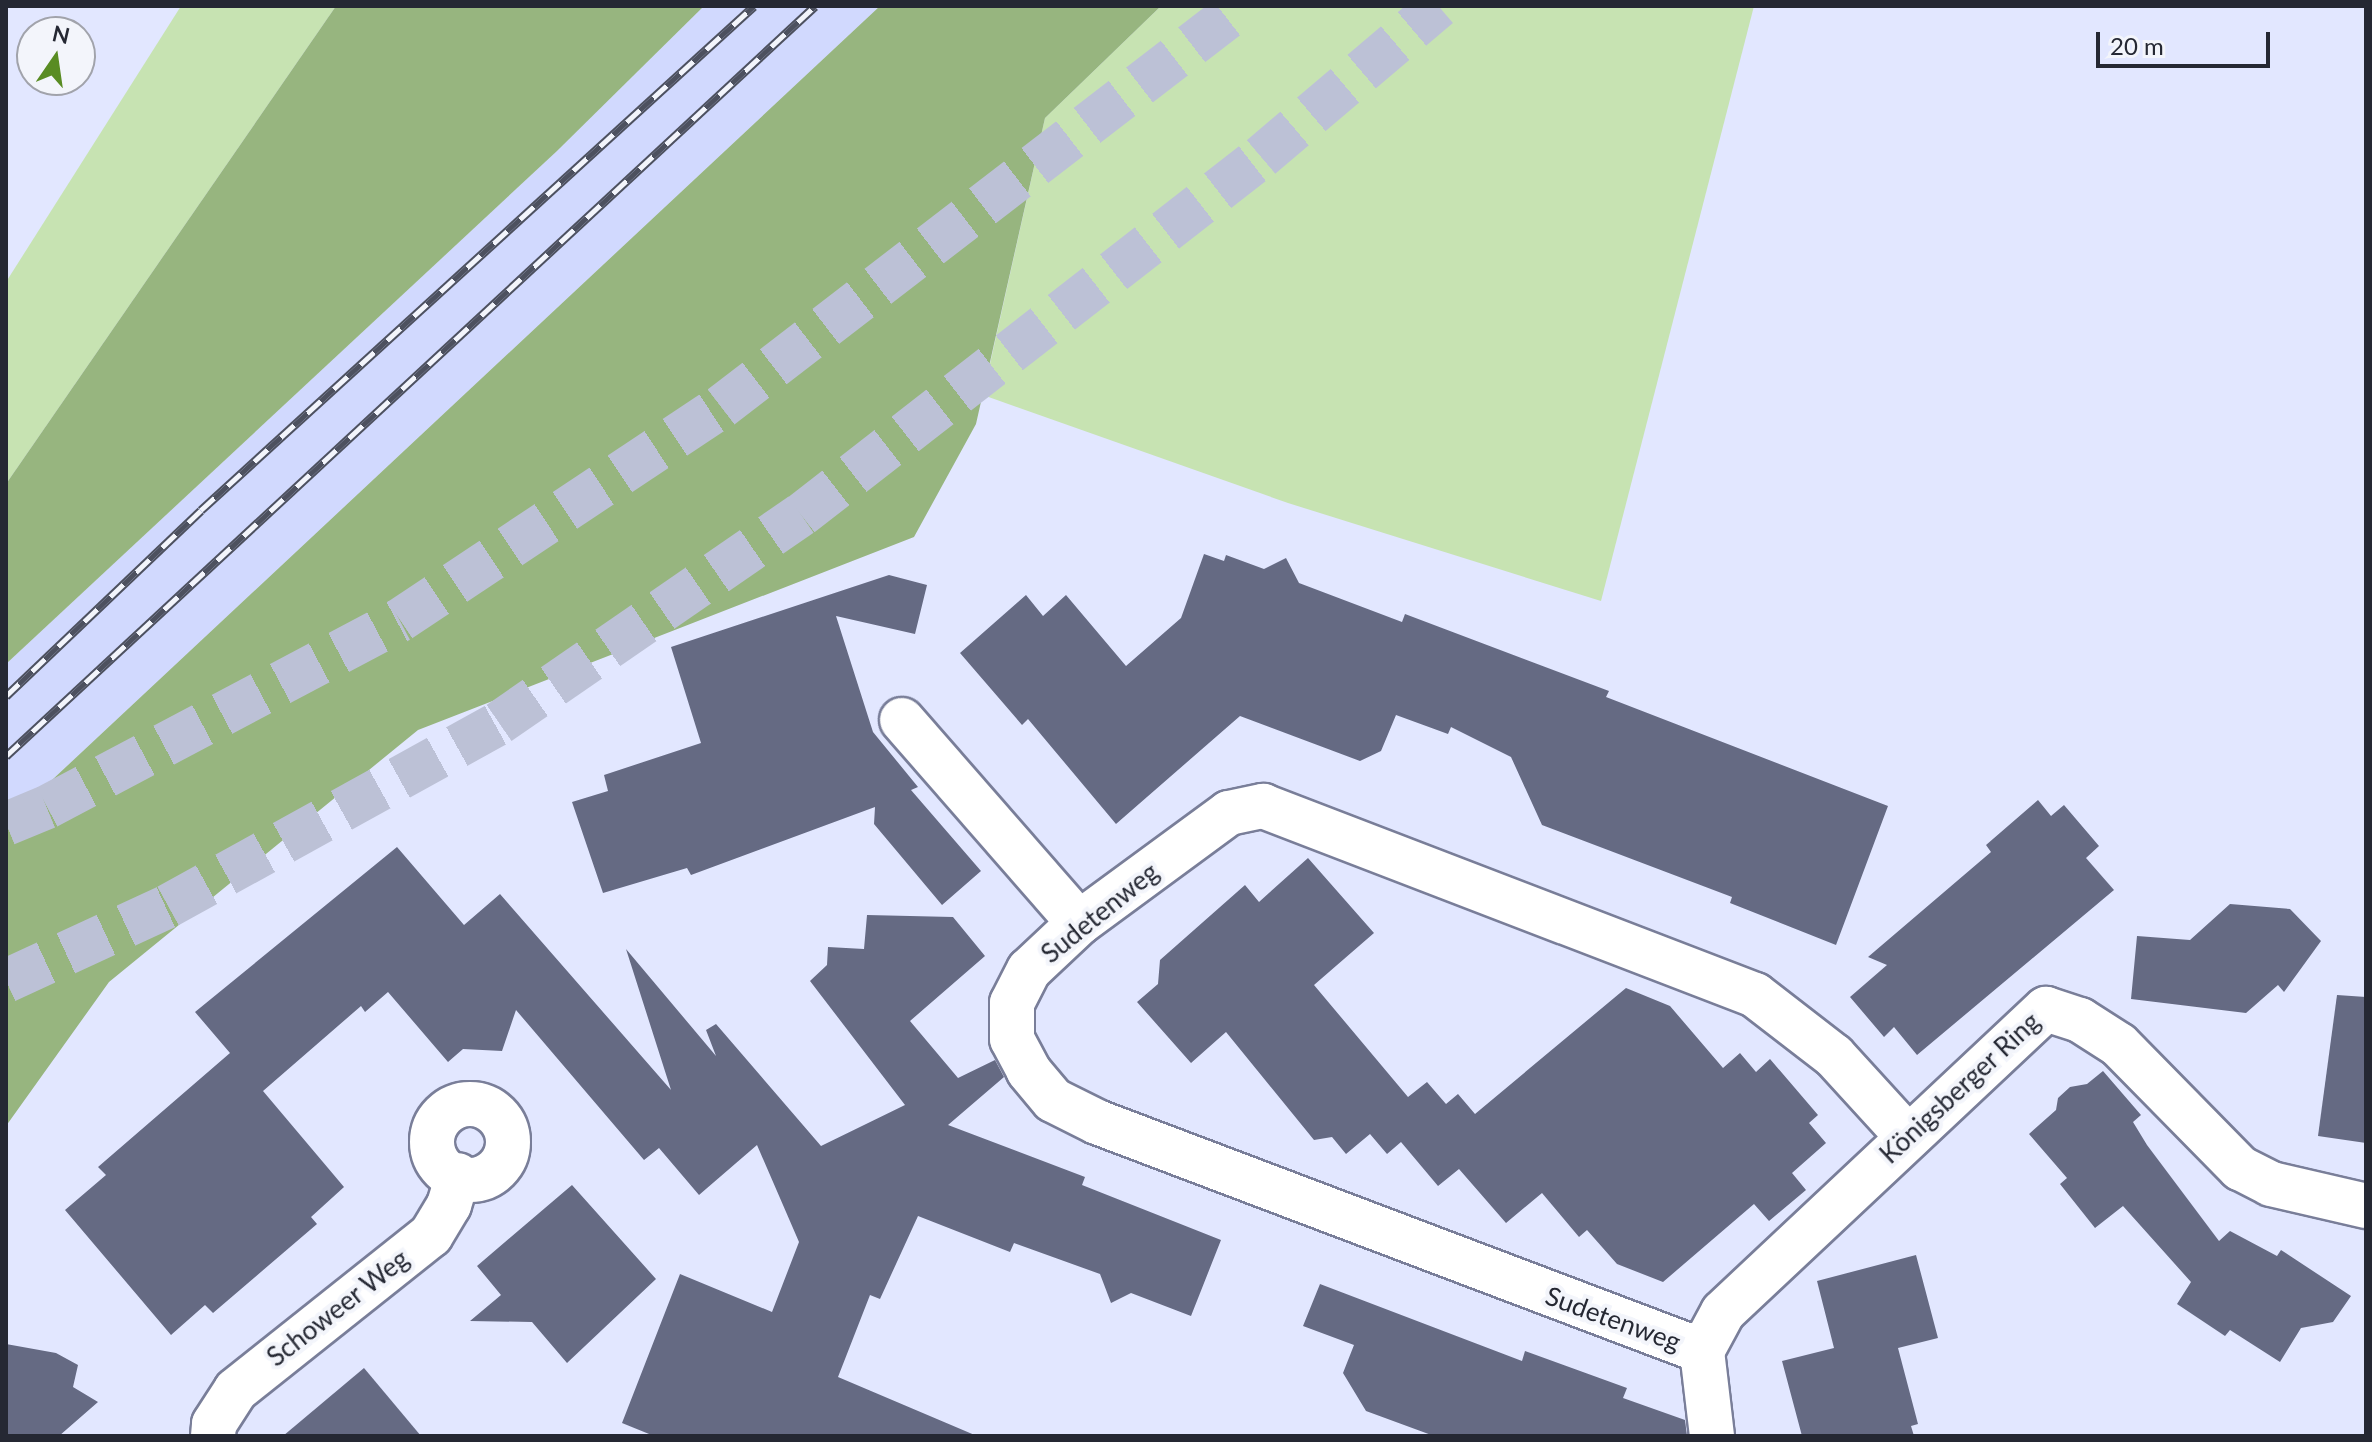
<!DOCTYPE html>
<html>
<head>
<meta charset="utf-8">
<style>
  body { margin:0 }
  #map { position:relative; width:2372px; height:1442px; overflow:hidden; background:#e2e7ff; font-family:Lato,sans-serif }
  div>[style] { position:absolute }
  .built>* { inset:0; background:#d1d9fe }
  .green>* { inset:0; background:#c7e3b2 }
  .forest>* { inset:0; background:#97b57f }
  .building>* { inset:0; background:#656a83 }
  .trunk-tunnel>* { height:44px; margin-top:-22px; transform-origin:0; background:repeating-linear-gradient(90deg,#bcc1d6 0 44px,transparent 0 66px) }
  .roads { filter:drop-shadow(2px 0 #797e99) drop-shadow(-2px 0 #797e99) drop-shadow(0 2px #797e99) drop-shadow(0 -2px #797e99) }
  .minor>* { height:44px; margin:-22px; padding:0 22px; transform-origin:22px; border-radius:22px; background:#fff }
  .minor>.ring { margin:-22px; padding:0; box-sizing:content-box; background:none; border:44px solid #fff; border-radius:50% }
  .rail>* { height:9px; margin-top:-4.5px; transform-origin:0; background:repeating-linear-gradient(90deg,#f3f5fb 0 18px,#4d515f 0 36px); box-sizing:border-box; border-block:2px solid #4d515f }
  span { translate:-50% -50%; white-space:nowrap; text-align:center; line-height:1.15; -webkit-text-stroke:8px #f3f5fb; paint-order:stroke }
  .street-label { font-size:26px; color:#252833 }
  .frame { position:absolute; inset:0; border:8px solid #252833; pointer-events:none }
  .north { position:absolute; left:16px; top:16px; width:80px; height:80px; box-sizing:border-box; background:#f3f5fb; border:2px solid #a1a3ab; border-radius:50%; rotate:13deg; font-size:22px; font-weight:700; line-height:32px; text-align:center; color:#252833 }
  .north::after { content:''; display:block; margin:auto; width:28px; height:36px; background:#598c23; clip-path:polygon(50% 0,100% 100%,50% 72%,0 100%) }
  .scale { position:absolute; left:2096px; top:32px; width:174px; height:36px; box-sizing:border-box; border:4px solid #252833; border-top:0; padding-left:10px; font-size:24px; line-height:28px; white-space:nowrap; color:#252833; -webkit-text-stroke:6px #f3f5fb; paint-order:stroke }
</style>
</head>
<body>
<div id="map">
  <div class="built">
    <i style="clip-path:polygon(704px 6px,880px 6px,6px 823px,6px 664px,557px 151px)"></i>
  </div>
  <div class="green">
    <i style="clip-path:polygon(181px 6px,336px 6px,6px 484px,6px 282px)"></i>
    <i style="clip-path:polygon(1161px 6px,1754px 6px,1601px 601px,1288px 503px,983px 395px,1045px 118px)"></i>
  </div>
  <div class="forest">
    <i style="clip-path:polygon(336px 6px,704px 6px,557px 151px,6px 664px,6px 484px)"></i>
    <i style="clip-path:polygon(880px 6px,1161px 6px,1045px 118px,976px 424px,914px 537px,418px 730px,109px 982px,6px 1126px,6px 823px)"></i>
  </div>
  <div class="building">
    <i style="clip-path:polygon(1204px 554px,1224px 561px,1226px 555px,1264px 569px,1286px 558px,1299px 583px,1402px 622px,1405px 614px,1609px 691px,1606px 697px,1888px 806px,1836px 945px,1730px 903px,1732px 897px,1542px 825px,1511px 757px,1451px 727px,1448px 734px,1396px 715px,1381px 751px,1360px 761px,1240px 716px,1116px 824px,1028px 719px,1022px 725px,960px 653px,1026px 595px,1043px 616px,1066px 595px,1126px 666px,1181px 618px)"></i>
    <i style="clip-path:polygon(889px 575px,927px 585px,915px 634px,836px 616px,873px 732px,918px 787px,911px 790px,981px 871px,942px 905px,874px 824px,875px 807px,691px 875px,687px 868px,603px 893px,572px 802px,608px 791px,604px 775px,701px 743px,671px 647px)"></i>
    <i style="clip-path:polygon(2038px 800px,2051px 816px,2064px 805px,2099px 846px,2086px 858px,2114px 890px,1917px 1055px,1894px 1027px,1884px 1037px,1850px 997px,1887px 965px,1868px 957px,1991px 852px,1986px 845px)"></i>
    <i style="clip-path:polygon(397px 847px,464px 925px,500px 894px,671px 1090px,626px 949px,716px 1056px,706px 1030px,716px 1024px,821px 1146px,905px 1105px,810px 981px,827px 965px,828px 947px,864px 949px,867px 915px,953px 917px,985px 956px,910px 1021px,958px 1078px,995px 1060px,1004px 1077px,948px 1125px,1085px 1177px,1082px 1185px,1221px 1240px,1191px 1316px,1131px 1293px,1111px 1303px,1100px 1274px,1014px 1243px,1010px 1252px,918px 1216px,880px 1299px,870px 1295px,838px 1377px,977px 1436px,654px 1436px,622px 1423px,680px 1274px,772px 1312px,799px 1242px,757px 1145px,699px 1195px,659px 1148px,644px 1160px,516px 1010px,502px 1051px,463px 1049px,448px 1062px,388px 992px,365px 1012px,361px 1006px,263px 1091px,344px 1187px,311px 1217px,317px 1224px,213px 1313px,205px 1305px,171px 1335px,65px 1210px,106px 1175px,98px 1167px,230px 1053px,195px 1012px)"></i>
    <i style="clip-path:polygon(1308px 858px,1374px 933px,1314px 985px,1408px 1097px,1427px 1082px,1446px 1104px,1458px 1094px,1475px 1114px,1626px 988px,1670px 1006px,1723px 1068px,1740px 1053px,1756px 1072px,1770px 1059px,1818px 1115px,1809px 1123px,1826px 1143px,1792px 1173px,1806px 1190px,1769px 1221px,1754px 1204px,1663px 1282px,1617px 1264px,1587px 1230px,1579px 1237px,1542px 1193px,1506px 1223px,1459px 1169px,1438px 1186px,1401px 1142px,1387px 1154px,1370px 1134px,1346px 1154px,1332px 1137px,1314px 1140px,1226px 1032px,1191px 1063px,1137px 1002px,1158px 984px,1160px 960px,1245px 885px,1259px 902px)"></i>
    <i style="clip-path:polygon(2230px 904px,2290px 909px,2321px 941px,2284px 992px,2278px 985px,2246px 1013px,2131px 999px,2137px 936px,2190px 940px)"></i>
    <i style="clip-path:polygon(2337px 995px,2366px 997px,2366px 1143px,2318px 1136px)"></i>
    <i style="clip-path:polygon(2103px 1071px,2141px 1115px,2133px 1122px,2147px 1145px,2219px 1241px,2230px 1231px,2277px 1256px,2281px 1250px,2351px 1296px,2333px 1322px,2301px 1328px,2280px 1362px,2230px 1330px,2225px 1336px,2177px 1304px,2191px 1282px,2123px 1206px,2095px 1228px,2060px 1184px,2067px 1178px,2029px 1134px,2056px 1110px,2058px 1098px,2070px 1087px,2087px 1084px)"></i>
    <i style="clip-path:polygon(572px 1185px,656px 1279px,567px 1363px,532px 1322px,470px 1321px,501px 1295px,477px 1266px)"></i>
    <i style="clip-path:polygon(1916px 1255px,1938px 1338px,1898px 1348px,1918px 1424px,1911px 1426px,1914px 1436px,1802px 1436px,1782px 1361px,1834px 1348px,1817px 1281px)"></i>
    <i style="clip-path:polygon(1320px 1284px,1522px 1361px,1525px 1351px,1627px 1388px,1623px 1398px,1685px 1420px,1687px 1436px,1434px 1436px,1366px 1411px,1343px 1373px,1354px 1345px,1303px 1326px)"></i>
    <i style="clip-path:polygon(6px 1344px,56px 1353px,78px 1365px,73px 1387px,98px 1402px,59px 1436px,6px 1436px)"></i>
    <i style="clip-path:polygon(364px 1368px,421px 1436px,283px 1436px)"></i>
  </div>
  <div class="trunk-tunnel">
    <i style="left:6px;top:824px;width:44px;rotate:-22.5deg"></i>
    <i style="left:47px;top:807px;width:399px;rotate:-27.9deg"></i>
    <i style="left:400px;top:620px;width:385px;rotate:-33.6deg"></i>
    <i style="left:721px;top:407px;width:657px;rotate:-37.58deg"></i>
    <i style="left:6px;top:981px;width:179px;rotate:-24.8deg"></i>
    <i style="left:168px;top:906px;width:378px;rotate:-28.9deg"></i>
    <i style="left:499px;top:723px;width:367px;rotate:-34.6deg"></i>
    <i style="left:801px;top:515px;width:583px;rotate:-37.89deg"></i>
    <i style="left:1261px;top:157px;width:233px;rotate:-40.3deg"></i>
  </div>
  <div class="roads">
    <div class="minor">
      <i style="left:902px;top:720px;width:269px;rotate:48.9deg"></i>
      <i class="ring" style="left:432px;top:1104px;width:32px;height:32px"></i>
      <i style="left:1702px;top:1351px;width:647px;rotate:-159.27deg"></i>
      <i style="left:1097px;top:1122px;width:49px;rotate:-153.4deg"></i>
      <i style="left:1053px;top:1100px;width:38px;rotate:-130deg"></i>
      <i style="left:1029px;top:1071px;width:36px;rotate:-118deg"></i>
      <i style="left:1012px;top:1039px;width:36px;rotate:-90deg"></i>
      <i style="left:1012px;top:1003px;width:37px;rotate:-63deg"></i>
      <i style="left:1029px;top:970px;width:69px;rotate:-43.2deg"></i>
      <i style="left:1079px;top:923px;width:186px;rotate:-36.3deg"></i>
      <i style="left:1229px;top:813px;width:35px;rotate:-12deg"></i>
      <i style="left:1263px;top:806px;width:527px;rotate:21.01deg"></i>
      <i style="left:1755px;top:995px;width:100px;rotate:37.7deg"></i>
      <i style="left:1834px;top:1056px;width:110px;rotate:47.6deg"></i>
      <i style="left:213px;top:1436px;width:12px;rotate:-85deg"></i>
      <i style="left:214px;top:1424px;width:40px;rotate:-57.1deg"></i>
      <i style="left:236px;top:1390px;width:249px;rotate:-38.5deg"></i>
      <i style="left:431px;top:1235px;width:35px;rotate:-59deg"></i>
      <i style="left:449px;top:1205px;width:31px;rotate:-73deg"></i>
      <i style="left:1712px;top:1436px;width:86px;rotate:-96.7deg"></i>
      <i style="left:1702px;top:1351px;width:44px;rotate:-61.7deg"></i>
      <i style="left:1723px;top:1312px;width:443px;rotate:-43.2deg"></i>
      <i style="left:2046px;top:1009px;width:36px;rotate:18deg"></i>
      <i style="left:2080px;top:1020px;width:46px;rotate:32.7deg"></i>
      <i style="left:2119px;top:1045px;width:173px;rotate:45.5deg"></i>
      <i style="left:2240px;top:1168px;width:35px;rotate:27deg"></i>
      <i style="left:2271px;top:1184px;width:98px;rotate:13deg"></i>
    </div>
  </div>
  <div class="rail">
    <i style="left:6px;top:696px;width:269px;rotate:-43.6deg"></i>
    <i style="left:201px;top:510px;width:748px;rotate:-42.35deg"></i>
    <i style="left:6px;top:756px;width:1103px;rotate:-42.83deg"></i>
  </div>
  <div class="street-label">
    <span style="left:1100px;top:913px;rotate:-39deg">Sudetenweg</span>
    <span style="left:1960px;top:1088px;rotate:-43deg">Königsberger Ring</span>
    <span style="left:338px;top:1308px;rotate:-38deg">Schoweer Weg</span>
    <span style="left:1613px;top:1319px;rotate:20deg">Sudetenweg</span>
  </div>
  <div class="frame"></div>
  <div class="north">N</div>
  <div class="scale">20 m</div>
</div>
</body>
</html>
